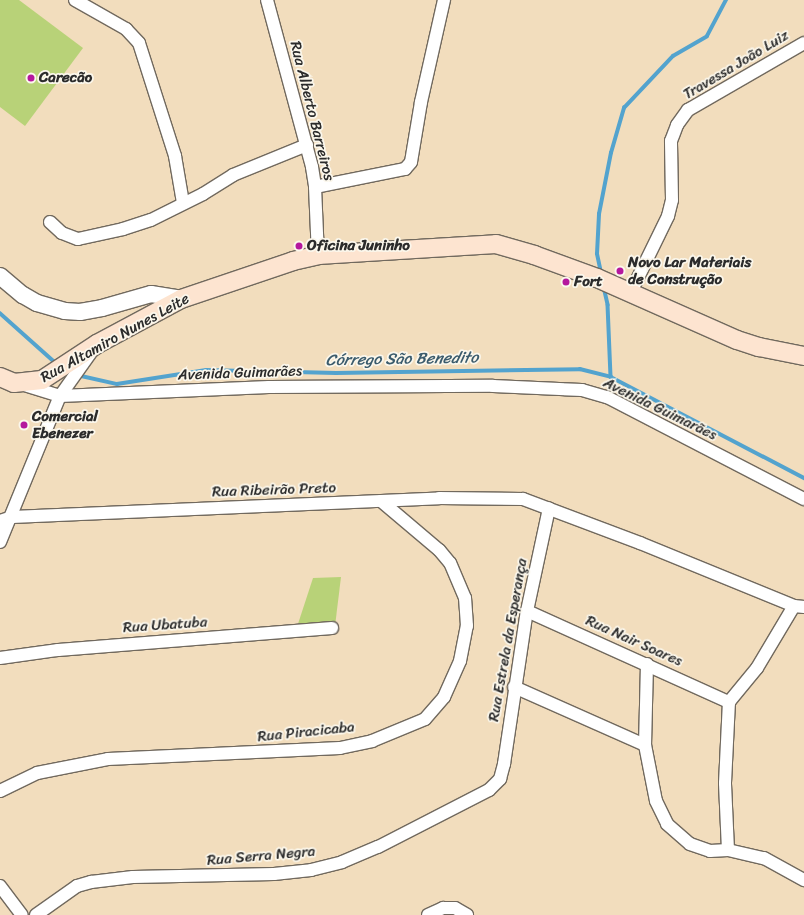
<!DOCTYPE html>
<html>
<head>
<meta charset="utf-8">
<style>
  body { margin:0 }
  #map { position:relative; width:804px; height:915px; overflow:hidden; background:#f2ddbd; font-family:Sriracha,sans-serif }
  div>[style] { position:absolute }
  .green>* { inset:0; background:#b8d278 }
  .stream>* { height:3.5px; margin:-1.75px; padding:0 1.75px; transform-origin:1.75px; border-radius:1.75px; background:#53a3ce }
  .roads { filter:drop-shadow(1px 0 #71695e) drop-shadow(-1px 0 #71695e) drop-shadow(0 1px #71695e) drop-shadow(0 -1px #71695e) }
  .minor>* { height:12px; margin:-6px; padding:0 6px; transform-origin:6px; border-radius:6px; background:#fff }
  .tertiary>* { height:16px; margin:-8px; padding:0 8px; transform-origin:8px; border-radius:8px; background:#fff }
  .secondary>* { height:18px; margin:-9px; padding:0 9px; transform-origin:9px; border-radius:9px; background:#fde4d0 }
  .dots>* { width:11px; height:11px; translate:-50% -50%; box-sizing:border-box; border:2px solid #fbf7ec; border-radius:50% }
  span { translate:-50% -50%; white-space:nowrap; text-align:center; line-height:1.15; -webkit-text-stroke:3.5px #fbf7ec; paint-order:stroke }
  .street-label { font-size:15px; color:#2b2b2b }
  .poi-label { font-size:15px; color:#2b2b2b; font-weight:700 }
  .left { translate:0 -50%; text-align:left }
  .water-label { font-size:16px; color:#3b5b6c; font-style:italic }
</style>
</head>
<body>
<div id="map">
  <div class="green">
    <i style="clip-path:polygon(0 0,19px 0,83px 48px,25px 126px,0 107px)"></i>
    <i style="clip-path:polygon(341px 577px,335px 626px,296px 630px,313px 578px)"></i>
  </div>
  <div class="stream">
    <i style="left:601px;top:273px;width:19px;rotate:-102deg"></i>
    <i style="left:597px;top:254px;width:40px;rotate:-87.1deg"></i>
    <i style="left:599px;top:214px;width:62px;rotate:-78.9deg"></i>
    <i style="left:611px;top:153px;width:47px;rotate:-73.9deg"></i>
    <i style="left:624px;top:108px;width:71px;rotate:-46.7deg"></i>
    <i style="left:673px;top:56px;width:39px;rotate:-30deg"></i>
    <i style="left:707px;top:36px;width:41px;rotate:-62.2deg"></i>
    <i style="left:604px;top:287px;width:18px;rotate:77deg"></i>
    <i style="left:608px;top:305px;width:72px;rotate:87.6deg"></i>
    <i style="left:0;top:313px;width:76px;rotate:41.8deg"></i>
    <i style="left:77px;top:375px;width:41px;rotate:12.7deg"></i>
    <i style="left:117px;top:384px;width:90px;rotate:-8.9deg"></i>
    <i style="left:206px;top:370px;width:130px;rotate:1.3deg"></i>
    <i style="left:336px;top:373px;width:244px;rotate:-0.9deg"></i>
    <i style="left:580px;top:369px;width:32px;rotate:14deg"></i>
    <i style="left:611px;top:377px;width:218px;rotate:27.6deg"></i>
  </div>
  <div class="roads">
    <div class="minor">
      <i style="left:75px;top:0;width:59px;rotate:29.6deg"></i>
      <i style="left:126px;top:29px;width:19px;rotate:47deg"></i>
      <i style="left:139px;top:43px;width:119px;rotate:72.3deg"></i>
      <i style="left:175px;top:156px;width:48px;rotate:80.3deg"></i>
      <i style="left:267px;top:0;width:173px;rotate:74.9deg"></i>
      <i style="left:312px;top:167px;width:20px;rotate:81deg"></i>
      <i style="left:315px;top:187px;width:68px;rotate:87.5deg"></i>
      <i style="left:315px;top:187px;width:92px;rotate:-11.3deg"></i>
      <i style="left:405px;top:169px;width:9px;rotate:-49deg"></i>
      <i style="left:411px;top:162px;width:61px;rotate:-80.5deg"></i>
      <i style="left:421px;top:102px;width:105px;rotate:-77.3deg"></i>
      <i style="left:50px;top:222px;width:16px;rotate:43deg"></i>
      <i style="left:62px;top:233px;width:17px;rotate:21deg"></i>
      <i style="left:78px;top:239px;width:46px;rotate:-12.5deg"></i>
      <i style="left:123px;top:229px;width:29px;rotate:-18deg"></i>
      <i style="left:151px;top:220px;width:58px;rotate:-26.6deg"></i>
      <i style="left:203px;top:194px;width:36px;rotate:-32deg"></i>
      <i style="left:233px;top:175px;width:80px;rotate:-22.1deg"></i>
      <i style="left:630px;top:294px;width:87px;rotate:-64deg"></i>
      <i style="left:668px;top:216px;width:16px;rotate:-76deg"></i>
      <i style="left:672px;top:200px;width:59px;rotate:-91deg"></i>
      <i style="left:671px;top:141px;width:17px;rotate:-69deg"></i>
      <i style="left:677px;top:125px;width:19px;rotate:-54deg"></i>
      <i style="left:688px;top:110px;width:134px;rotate:-30deg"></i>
      <i style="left:60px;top:396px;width:209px;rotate:-2.5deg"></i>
      <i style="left:269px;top:387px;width:224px;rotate:-0.3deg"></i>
      <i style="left:493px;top:386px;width:89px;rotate:2.6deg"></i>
      <i style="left:582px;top:390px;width:26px;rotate:16deg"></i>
      <i style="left:607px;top:397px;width:222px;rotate:27.4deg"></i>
      <i style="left:60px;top:396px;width:55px;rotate:-54.6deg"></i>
      <i style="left:0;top:521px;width:13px;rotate:-18deg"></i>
      <i style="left:12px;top:517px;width:427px;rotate:-2.5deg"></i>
      <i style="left:439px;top:498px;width:84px;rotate:0.7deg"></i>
      <i style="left:523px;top:499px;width:125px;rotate:20.6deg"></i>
      <i style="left:640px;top:543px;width:166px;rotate:22.2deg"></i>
      <i style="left:794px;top:606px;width:10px;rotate:6deg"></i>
      <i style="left:0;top:542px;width:158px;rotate:-67.7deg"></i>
      <i style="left:60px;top:396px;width:39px;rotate:-163deg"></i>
      <i style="left:527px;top:611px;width:222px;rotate:24.3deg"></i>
      <i style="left:0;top:658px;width:59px;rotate:-7.9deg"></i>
      <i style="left:58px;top:650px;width:275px;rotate:-4.6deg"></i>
      <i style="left:647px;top:664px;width:81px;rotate:91.4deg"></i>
      <i style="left:645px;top:745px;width:57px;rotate:78.9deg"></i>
      <i style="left:656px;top:801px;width:25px;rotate:64deg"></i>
      <i style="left:667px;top:824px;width:30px;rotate:41deg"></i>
      <i style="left:690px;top:844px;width:21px;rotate:19deg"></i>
      <i style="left:710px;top:851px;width:18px;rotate:-3deg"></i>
      <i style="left:728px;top:850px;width:37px;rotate:13deg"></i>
      <i style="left:764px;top:858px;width:46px;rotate:28.8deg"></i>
      <i style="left:514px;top:687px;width:143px;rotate:23.9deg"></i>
      <i style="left:0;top:791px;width:41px;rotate:-25.9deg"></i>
      <i style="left:37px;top:773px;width:72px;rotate:-11.2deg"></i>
      <i style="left:108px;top:759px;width:232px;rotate:-2.7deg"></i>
      <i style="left:340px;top:748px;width:33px;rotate:-12deg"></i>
      <i style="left:372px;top:741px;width:57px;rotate:-22.5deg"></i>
      <i style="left:425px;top:719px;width:29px;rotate:-49deg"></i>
      <i style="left:444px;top:697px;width:39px;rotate:-66deg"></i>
      <i style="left:460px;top:661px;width:36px;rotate:-79deg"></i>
      <i style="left:467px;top:626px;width:28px;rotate:-94deg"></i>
      <i style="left:465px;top:598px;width:38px;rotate:-113deg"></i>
      <i style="left:450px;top:563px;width:17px;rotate:-130deg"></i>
      <i style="left:439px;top:550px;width:76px;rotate:-139.8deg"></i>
      <i style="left:728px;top:850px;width:67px;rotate:-92.6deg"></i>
      <i style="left:725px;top:783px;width:81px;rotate:-87.2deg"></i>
      <i style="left:729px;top:702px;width:44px;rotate:-50.5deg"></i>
      <i style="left:757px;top:668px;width:72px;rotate:-59.2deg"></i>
      <i style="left:0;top:886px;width:36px;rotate:53deg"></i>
      <i style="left:36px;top:915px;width:50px;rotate:-35.3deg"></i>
      <i style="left:77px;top:886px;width:15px;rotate:-16deg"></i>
      <i style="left:91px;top:882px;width:42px;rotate:-6.8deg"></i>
      <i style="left:133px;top:877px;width:141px;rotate:-1.2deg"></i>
      <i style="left:274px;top:874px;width:37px;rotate:-6deg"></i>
      <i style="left:311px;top:870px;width:32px;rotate:-14deg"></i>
      <i style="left:342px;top:862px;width:39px;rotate:-23deg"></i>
      <i style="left:378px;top:847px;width:125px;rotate:-27.2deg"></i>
      <i style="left:489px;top:790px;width:16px;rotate:-45deg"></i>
      <i style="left:500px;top:779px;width:16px;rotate:-75deg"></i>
      <i style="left:504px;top:764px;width:155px;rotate:-81.5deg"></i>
      <i style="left:527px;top:611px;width:105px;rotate:-77.9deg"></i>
      <i style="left:428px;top:915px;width:17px;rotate:-25deg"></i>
      <i style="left:443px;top:908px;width:12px"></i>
      <i style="left:455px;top:908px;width:14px;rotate:30deg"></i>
    </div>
    <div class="tertiary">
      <i style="left:0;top:276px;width:30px;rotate:40deg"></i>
      <i style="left:23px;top:295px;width:16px;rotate:30deg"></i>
      <i style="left:37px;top:303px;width:29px;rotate:16deg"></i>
      <i style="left:65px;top:311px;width:15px;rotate:4deg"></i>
      <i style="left:80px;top:312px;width:22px;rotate:-10deg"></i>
      <i style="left:102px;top:308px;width:51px;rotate:-15.9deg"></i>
      <i style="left:151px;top:294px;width:30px;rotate:9deg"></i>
    </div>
    <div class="secondary">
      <i style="left:0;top:377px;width:15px;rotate:23deg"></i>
      <i style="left:14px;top:383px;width:28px;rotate:-6deg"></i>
      <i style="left:42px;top:380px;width:66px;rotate:-33.2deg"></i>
      <i style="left:97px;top:344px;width:95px;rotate:-28.2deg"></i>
      <i style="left:181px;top:299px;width:118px;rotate:-18.7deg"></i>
      <i style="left:293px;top:261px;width:26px;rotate:-13deg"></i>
      <i style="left:318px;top:255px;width:178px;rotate:-3.5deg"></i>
      <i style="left:496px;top:244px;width:40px;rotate:16deg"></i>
      <i style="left:534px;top:255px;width:67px;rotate:20.1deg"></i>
      <i style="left:597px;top:278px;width:153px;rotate:23.9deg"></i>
      <i style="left:737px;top:340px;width:23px;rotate:18deg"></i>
      <i style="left:759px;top:347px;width:46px;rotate:11.3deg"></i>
    </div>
  </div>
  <div class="dots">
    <i style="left:31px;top:78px;background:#b5179e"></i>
    <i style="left:299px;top:246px;background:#b5179e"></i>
    <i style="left:620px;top:271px;background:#b5179e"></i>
    <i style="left:566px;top:282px;background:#b5179e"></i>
    <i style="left:24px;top:425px;background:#b5179e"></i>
  </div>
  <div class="street-label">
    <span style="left:736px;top:65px;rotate:-31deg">Travessa João Luiz</span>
    <span style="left:312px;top:111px;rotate:76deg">Rua Alberto Barreiros</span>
    <span style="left:115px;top:338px;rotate:-29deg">Rua Altamiro Nunes Leite</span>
    <span style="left:240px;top:373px;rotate:-2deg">Avenida Guimarães</span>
    <span style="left:660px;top:409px;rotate:26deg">Avenida Guimarães</span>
    <span style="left:274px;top:490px;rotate:-2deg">Rua Ribeirão Preto</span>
    <span style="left:165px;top:625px;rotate:-4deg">Rua Ubatuba</span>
    <span style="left:508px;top:640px;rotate:-80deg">Rua Estrela da Esperança</span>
    <span style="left:634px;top:641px;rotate:24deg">Rua Nair Soares</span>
    <span style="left:306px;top:732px;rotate:-6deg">Rua Piracicaba</span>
    <span style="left:261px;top:856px;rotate:-5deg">Rua Serra Negra</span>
  </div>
  <div class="poi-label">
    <span class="left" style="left:39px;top:78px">Carecão</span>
    <span class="left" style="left:307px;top:246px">Oficina Juninho</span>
    <span class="left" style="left:628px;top:271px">Novo Lar Materiais<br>de Construção</span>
    <span class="left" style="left:574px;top:282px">Fort</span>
    <span class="left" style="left:32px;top:425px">Comercial<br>Ebenezer</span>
  </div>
  <div class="water-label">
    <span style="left:402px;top:359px;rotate:-1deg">Córrego São Benedito</span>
  </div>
</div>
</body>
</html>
